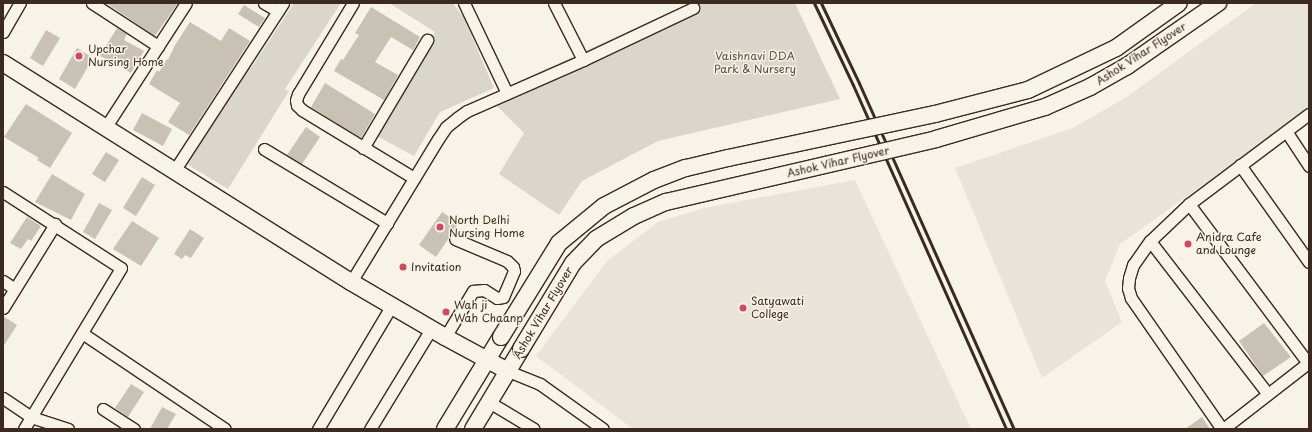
<!DOCTYPE html>
<html>
<head>
<meta charset="utf-8">
<style>
  body { margin:0 }
  #map { position:relative; width:1312px; height:432px; overflow:hidden; background:#f7f3e8; font-family:"Playpen Sans",sans-serif }
  div>[style] { position:absolute }
  .built>* { inset:0; background:#e9e4d9 }
  .green>* { inset:0; background:#dbd6cb }
  .building>* { inset:0; background:#c8c1b6 }
  .roads { filter:drop-shadow(1px 0 #3b2a1e) drop-shadow(-1px 0 #3b2a1e) drop-shadow(0 1px #3b2a1e) drop-shadow(0 -1px #3b2a1e) }
  .street>* { height:11px; margin:-5.5px; padding:0 5.5px; transform-origin:5.5px; border-radius:5.5px; background:#f7f3e8 }
  .secondary>* { height:16px; margin:-8px; padding:0 8px; transform-origin:8px; border-radius:8px; background:#f7f3e8 }
  .rail>* { height:3px; margin:-1.5px; padding:0 1.5px; transform-origin:1.5px; border-radius:1.5px; background:#3b2a1e }
  .bridges { filter:drop-shadow(1px 0 #3b2a1e) drop-shadow(-1px 0 #3b2a1e) drop-shadow(0 1px #3b2a1e) drop-shadow(0 -1px #3b2a1e) }
  .secondary-bridge>* { height:16px; margin:-8px; padding:0 8px; transform-origin:8px; border-radius:8px; background:#f7f3e8 }
  .dots>* { width:11px; height:11px; translate:-50% -50%; box-sizing:border-box; border:2px solid #f7f3e8; border-radius:50% }
  span { translate:-50% -50%; white-space:nowrap; text-align:center; line-height:1.15; -webkit-text-stroke:3px #f7f3e8; paint-order:stroke }
  .poi-label { font-size:11px; color:#3b2a1e }
  .left { translate:0 -50%; text-align:left }
  .street-label { font-size:11px; color:#3b2a1e }
  .park-label { font-size:11px; color:#5b4c41 }
  .frame { position:absolute; inset:0; border:4px solid #3b2a1e; pointer-events:none }
</style>
</head>
<body>
<div id="map">
  <div class="built">
    <i style="clip-path:polygon(1256px 3px,1309px 3px,1309px 109px,1120px 244px,1105px 281px,1122px 322px,1042px 378px,955px 168px,1073px 128px,1125px 98px)"></i>
    <i style="clip-path:polygon(855px 180px,971px 429px,633px 429px,536px 356px,607px 261px,658px 222px,704px 208px)"></i>
  </div>
  <div class="green">
    <i style="clip-path:polygon(294px 3px,341px 3px,285px 89px,289px 91px,228px 189px,185px 163px,246px 65px,251px 68px)"></i>
    <i style="clip-path:polygon(389px 3px,453px 3px,464px 18px,494px 88px,440px 112px,414px 156px,377px 136px,435px 32px)"></i>
    <i style="clip-path:polygon(690px 3px,795px 3px,840px 99px,658px 141px,582px 181px,559px 215px,499px 174px,524px 133px,487px 96px)"></i>
  </div>
  <div class="building">
    <i style="clip-path:polygon(106px 3px,178px 3px,155px 36px)"></i>
    <i style="clip-path:polygon(244px 5px,265px 18px,259px 27px,238px 14px)"></i>
    <i style="clip-path:polygon(371px 7px,420px 37px,413px 50px,391px 37px,375px 62px,398px 75px,384px 100px,334px 71px,341px 59px,343px 60px,359px 35px,355px 33px)"></i>
    <i style="clip-path:polygon(190px 22px,221px 41px,229px 28px,250px 41px,189px 135px,168px 122px,180px 103px,149px 84px,157px 70px,159px 72px,167px 59px,168px 60px,175px 45px)"></i>
    <i style="clip-path:polygon(117px 28px,127px 34px,124px 40px,144px 51px,131px 73px,100px 56px)"></i>
    <i style="clip-path:polygon(46px 30px,60px 38px,43px 66px,30px 58px)"></i>
    <i style="clip-path:polygon(77px 48px,93px 58px,75px 89px,59px 79px)"></i>
    <i style="clip-path:polygon(325px 83px,375px 114px,361px 138px,311px 107px)"></i>
    <i style="clip-path:polygon(26px 104px,72px 133px,50px 168px,37px 160px,39px 158px,4px 137px)"></i>
    <i style="clip-path:polygon(142px 113px,172px 129px,163px 146px,133px 130px)"></i>
    <i style="clip-path:polygon(306px 127px,320px 137px,302px 164px,287px 155px)"></i>
    <i style="clip-path:polygon(106px 152px,119px 160px,105px 182px,92px 174px)"></i>
    <i style="clip-path:polygon(52px 174px,85px 194px,71px 220px,35px 202px)"></i>
    <i style="clip-path:polygon(142px 177px,155px 185px,136px 216px,123px 208px)"></i>
    <i style="clip-path:polygon(99px 203px,112px 210px,95px 239px,83px 232px)"></i>
    <i style="clip-path:polygon(442px 212px,459px 223px,436px 257px,419px 245px)"></i>
    <i style="clip-path:polygon(27px 217px,41px 226px,31px 241px,28px 239px,21px 249px,10px 243px)"></i>
    <i style="clip-path:polygon(132px 221px,159px 238px,141px 266px,113px 249px)"></i>
    <i style="clip-path:polygon(190px 229px,204px 238px,191px 258px,185px 255px,182px 259px,174px 254px)"></i>
    <i style="clip-path:polygon(3px 316px,17px 325px,3px 347px)"></i>
    <i style="clip-path:polygon(1264px 323px,1291px 357px,1263px 376px,1239px 341px)"></i>
    <i style="clip-path:polygon(131px 384px,144px 392px,128px 417px,115px 408px)"></i>
    <i style="clip-path:polygon(162px 407px,176px 414px,167px 429px,150px 429px)"></i>
    <i style="clip-path:polygon(1202px 417px,1210px 429px,1185px 429px)"></i>
  </div>
  <div class="roads">
    <div class="street">
      <i style="left:92px;top:3px;width:79px;rotate:33.1deg"></i>
      <i style="left:264px;top:3px;width:16px;rotate:30deg"></i>
      <i style="left:353px;top:3px;width:106px;rotate:121.1deg"></i>
      <i style="left:298px;top:94px;width:6px;rotate:108deg"></i>
      <i style="left:296px;top:100px;width:5px;rotate:79deg"></i>
      <i style="left:297px;top:105px;width:7px;rotate:45deg"></i>
      <i style="left:302px;top:110px;width:131px;rotate:31.3deg"></i>
      <i style="left:464px;top:3px;width:100px;rotate:64.5deg"></i>
      <i style="left:554px;top:3px;width:64px;rotate:63deg"></i>
      <i style="left:3px;top:32px;width:34px;rotate:-60deg"></i>
      <i style="left:105px;top:128px;width:149px;rotate:-57.1deg"></i>
      <i style="left:1286px;top:131px;width:42px;rotate:56.7deg"></i>
      <i style="left:363px;top:148px;width:126px;rotate:-59.3deg"></i>
      <i style="left:264px;top:149px;width:144px;rotate:31deg"></i>
      <i style="left:1240px;top:165px;width:119px;rotate:54.6deg"></i>
      <i style="left:174px;top:171px;width:200px;rotate:-57deg"></i>
      <i style="left:3px;top:192px;width:140px;rotate:32.8deg"></i>
      <i style="left:121px;top:268px;width:188px;rotate:121.1deg"></i>
      <i style="left:1189px;top:204px;width:199px;rotate:53.2deg"></i>
      <i style="left:1150px;top:241px;width:193px;rotate:52.4deg"></i>
      <i style="left:3px;top:281px;width:14px;rotate:34deg"></i>
      <i style="left:351px;top:282px;width:167px;rotate:-58.7deg"></i>
      <i style="left:438px;top:139px;width:14px;rotate:-56deg"></i>
      <i style="left:446px;top:127px;width:14px;rotate:-39deg"></i>
      <i style="left:457px;top:118px;width:12px;rotate:-35deg"></i>
      <i style="left:467px;top:111px;width:127px;rotate:-23.7deg"></i>
      <i style="left:583px;top:60px;width:122px;rotate:-25.3deg"></i>
      <i style="left:3px;top:308px;width:99px;rotate:-58.2deg"></i>
      <i style="left:82px;top:333px;width:172px;rotate:33.9deg"></i>
      <i style="left:445px;top:337px;width:54px;rotate:-58.7deg"></i>
      <i style="left:473px;top:291px;width:11px;rotate:-5deg"></i>
      <i style="left:484px;top:290px;width:15px;rotate:32deg"></i>
      <i style="left:497px;top:298px;width:6px;rotate:-9deg"></i>
      <i style="left:503px;top:297px;width:28px;rotate:-67deg"></i>
      <i style="left:514px;top:271px;width:4px;rotate:-104deg"></i>
      <i style="left:513px;top:267px;width:8px;rotate:-135deg"></i>
      <i style="left:507px;top:261px;width:56px;rotate:-157.1deg"></i>
      <i style="left:508px;top:371px;width:35px;rotate:22deg"></i>
      <i style="left:540px;top:384px;width:77px;rotate:35.5deg"></i>
      <i style="left:3px;top:398px;width:34px;rotate:34deg"></i>
      <i style="left:31px;top:417px;width:39px;rotate:18deg"></i>
      <i style="left:489px;top:402px;width:52px;rotate:31deg"></i>
      <i style="left:103px;top:409px;width:37px;rotate:33deg"></i>
      <i style="left:318px;top:429px;width:144px;rotate:-59.2deg"></i>
      <i style="left:370px;top:429px;width:117px;rotate:-58.6deg"></i>
      <i style="left:1222px;top:429px;width:160px;rotate:-124.8deg"></i>
      <i style="left:1131px;top:298px;width:10px;rotate:-107deg"></i>
      <i style="left:1128px;top:288px;width:10px;rotate:-84deg"></i>
      <i style="left:1129px;top:278px;width:14px;rotate:-73deg"></i>
      <i style="left:1133px;top:265px;width:29px;rotate:-55deg"></i>
      <i style="left:1150px;top:241px;width:54px;rotate:-43.5deg"></i>
      <i style="left:1189px;top:204px;width:150px;rotate:-36.9deg"></i>
      <i style="left:1223px;top:429px;width:109px;rotate:-37.9deg"></i>
    </div>
    <div class="secondary">
      <i style="left:3px;top:63px;width:411px;rotate:32.2deg"></i>
      <i style="left:351px;top:282px;width:109px;rotate:30.3deg"></i>
      <i style="left:445px;top:337px;width:72px;rotate:28.4deg"></i>
      <i style="left:445px;top:429px;width:108px;rotate:-58.7deg"></i>
      <i style="left:473px;top:429px;width:93px;rotate:-59deg"></i>
    </div>
  </div>
  <div class="rail">
    <i style="left:814px;top:3px;width:91px;rotate:64.6deg"></i>
    <i style="left:853px;top:85px;width:376px;rotate:66deg"></i>
    <i style="left:821px;top:3px;width:89px;rotate:64.6deg"></i>
    <i style="left:859px;top:83px;width:379px;rotate:65.9deg"></i>
  </div>
  <div class="bridges">
    <div class="secondary-bridge">
      <i style="left:501px;top:337px;width:110px;rotate:-58.3deg"></i>
      <i style="left:559px;top:243px;width:58px;rotate:-39.4deg"></i>
      <i style="left:604px;top:206px;width:56px;rotate:-27.5deg"></i>
      <i style="left:654px;top:180px;width:34px;rotate:-21deg"></i>
      <i style="left:686px;top:168px;width:43px;rotate:-13.4deg"></i>
      <i style="left:728px;top:158px;width:212px;rotate:-12deg"></i>
      <i style="left:935px;top:114px;width:96px;rotate:-14.5deg"></i>
      <i style="left:1028px;top:90px;width:98px;rotate:-25.5deg"></i>
      <i style="left:1116px;top:48px;width:77px;rotate:-35.5deg"></i>
      <i style="left:521px;top:349px;width:100px;rotate:-58.8deg"></i>
      <i style="left:573px;top:263px;width:33px;rotate:-46deg"></i>
      <i style="left:596px;top:239px;width:44px;rotate:-31.2deg"></i>
      <i style="left:634px;top:216px;width:35px;rotate:-24deg"></i>
      <i style="left:666px;top:202px;width:277px;rotate:-13.1deg"></i>
      <i style="left:936px;top:139px;width:114px;rotate:-16.4deg"></i>
      <i style="left:1045px;top:107px;width:49px;rotate:-24deg"></i>
      <i style="left:1090px;top:87px;width:43px;rotate:-29.6deg"></i>
      <i style="left:1127px;top:66px;width:111px;rotate:-34.7deg"></i>
    </div>
  </div>
  <div class="dots">
    <i style="left:79px;top:56px;background:#d1495b"></i>
    <i style="left:440px;top:227px;background:#d1495b"></i>
    <i style="left:1188px;top:244px;background:#d1495b"></i>
    <i style="left:403px;top:267px;background:#d1495b"></i>
    <i style="left:743px;top:308px;background:#d1495b"></i>
    <i style="left:446px;top:312px;background:#d1495b"></i>
  </div>
  <div class="poi-label">
    <span class="left" style="left:88px;top:56px">Upchar<br>Nursing Home</span>
    <span class="left" style="left:449px;top:227px">North Delhi<br>Nursing Home</span>
    <span class="left" style="left:1196px;top:244px">Anidra Cafe<br>and Lounge</span>
    <span class="left" style="left:411px;top:267px">Invitation</span>
    <span class="left" style="left:751px;top:308px">Satyawati<br>College</span>
    <span class="left" style="left:454px;top:312px">Wah ji<br>Wah Chaanp</span>
  </div>
  <div class="street-label">
    <span style="left:1141px;top:54px;rotate:-33deg">Ashok Vihar Flyover</span>
    <span style="left:838px;top:162px;rotate:-13deg">Ashok Vihar Flyover</span>
    <span style="left:543px;top:313px;rotate:-59deg">Ashok Vihar Flyover</span>
  </div>
  <div class="park-label">
    <span style="left:755px;top:63px">Vaishnavi DDA<br>Park &amp; Nursery</span>
  </div>
  <div class="frame"></div>
</div>
</body>
</html>
